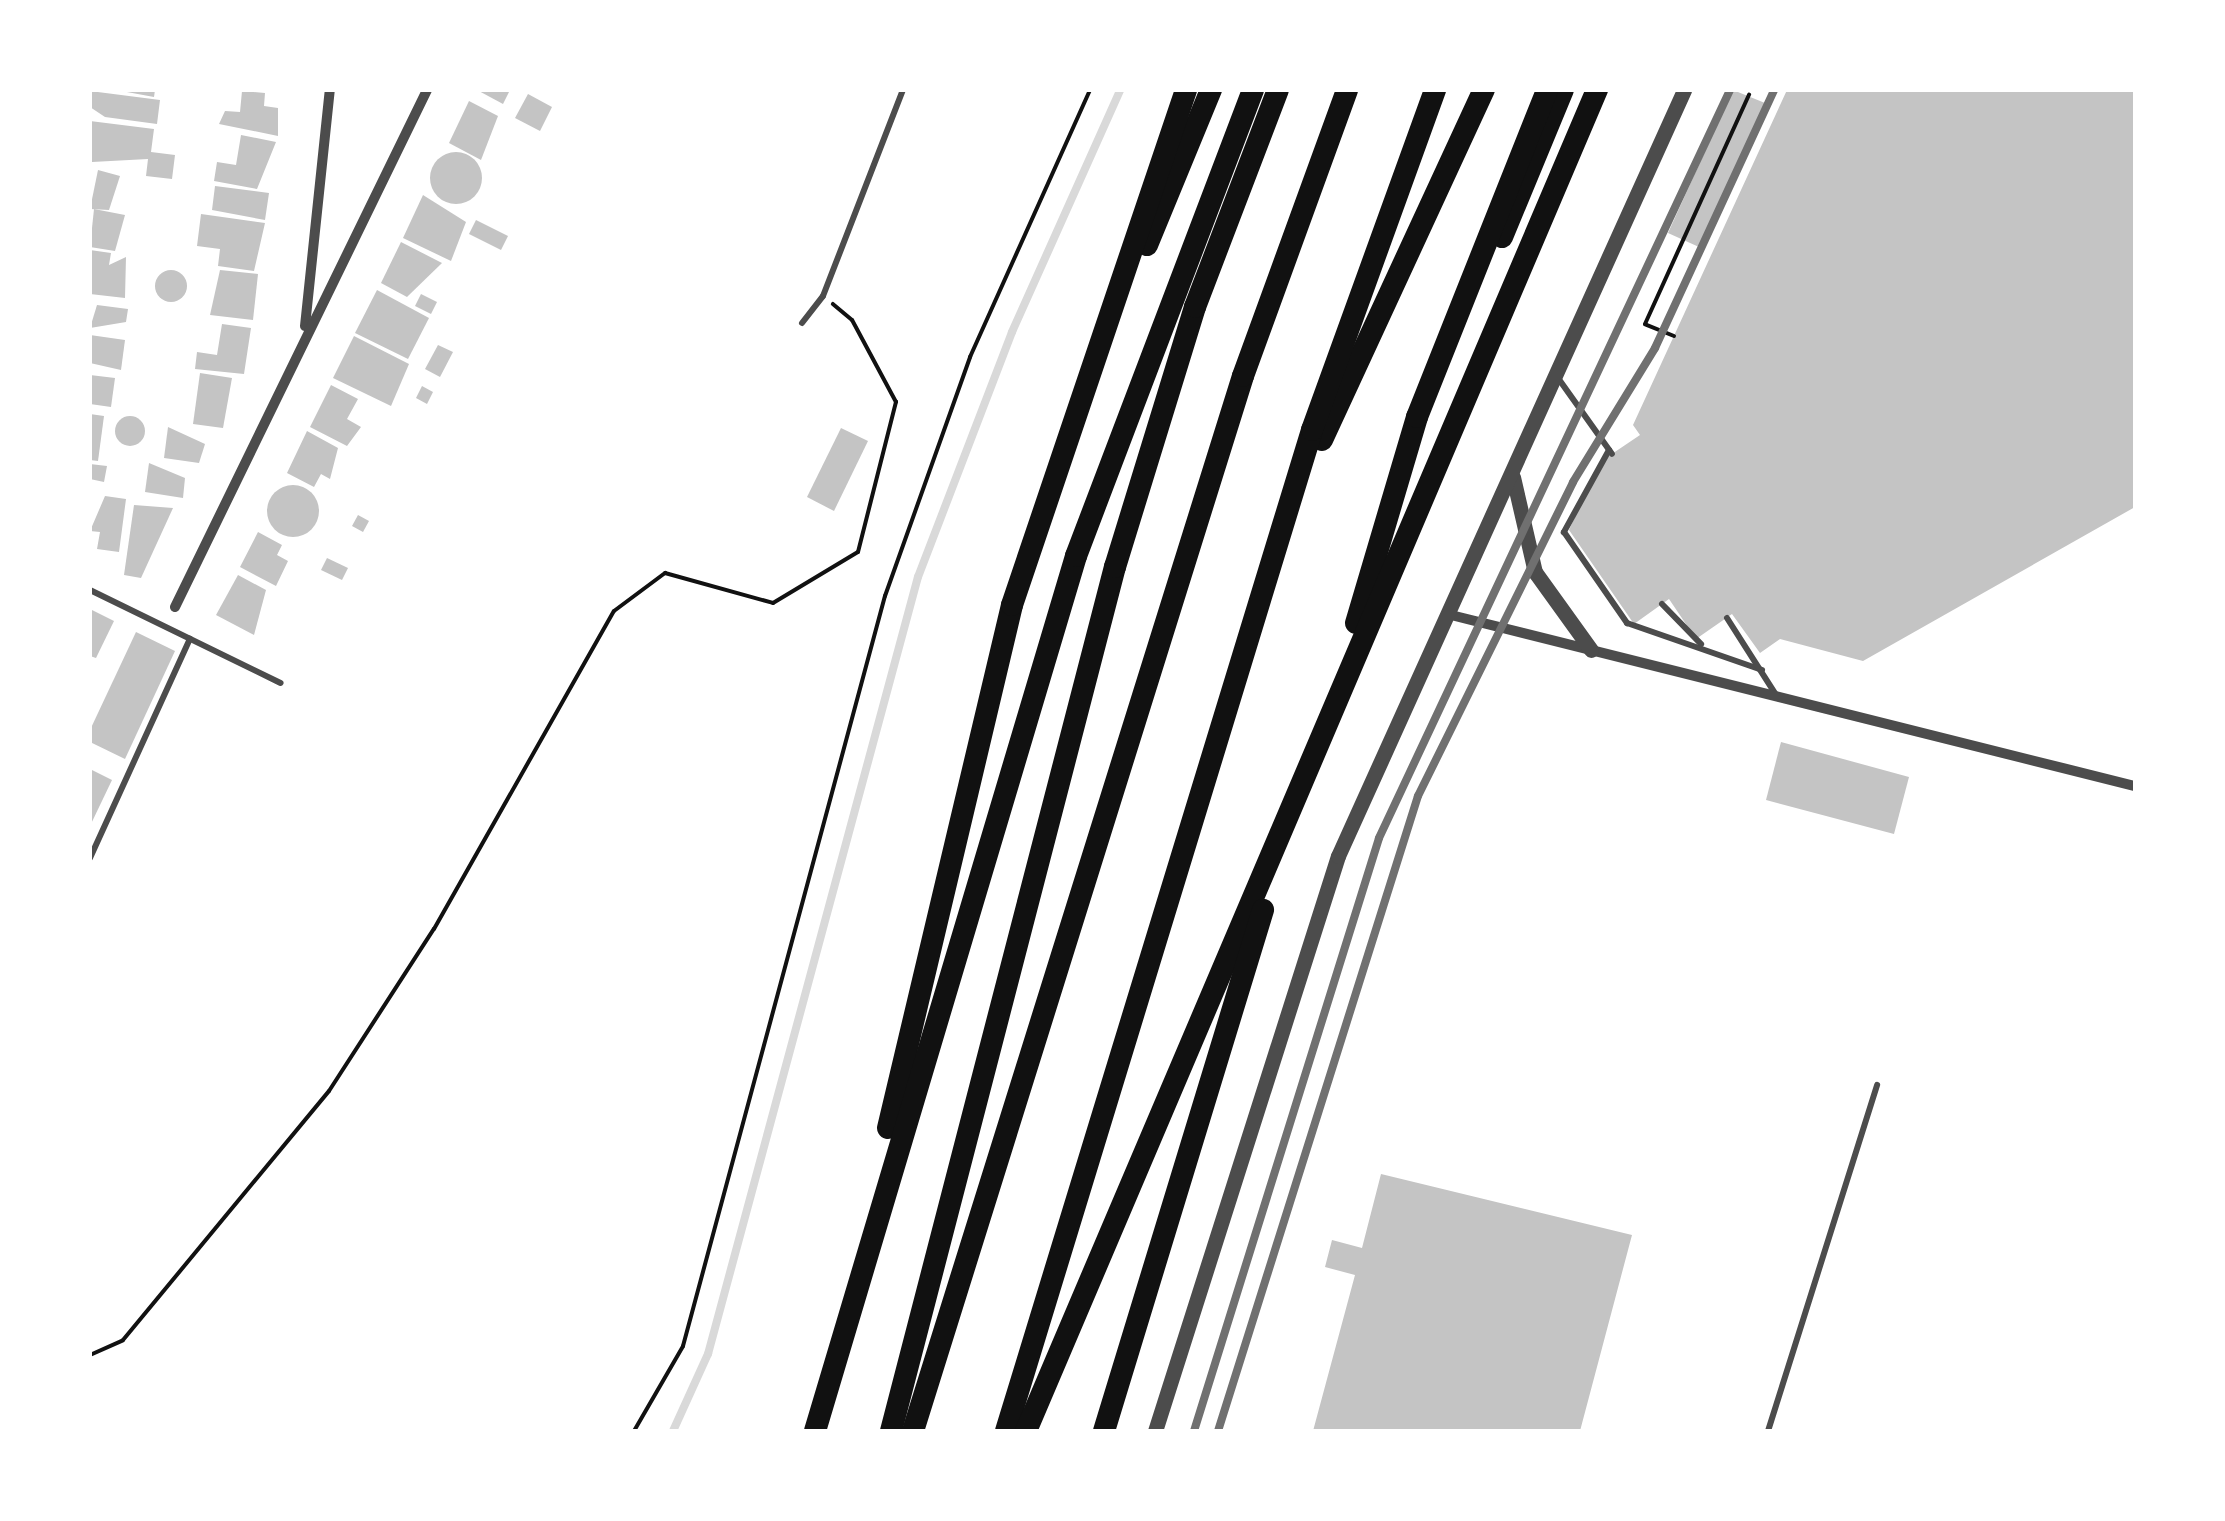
<!DOCTYPE html>
<html>
<head>
<meta charset="utf-8">
<style>
  body { margin:0 }
  #map { position:relative; width:2225px; height:1521px; overflow:hidden; background:#fff; font-family:Lora,serif }
  div>[style] { position:absolute }
  .stream>* { height:8px; margin:-4px; padding:0 4px; transform-origin:4px; border-radius:4px; background:#d9d9d9 }
  .building>* { inset:0; background:#c4c4c4 }
  .round { border-radius:50% }
  .path>* { height:4px; margin:-2px; padding:0 2px; transform-origin:2px; border-radius:2px; background:#111 }
  .service>* { height:6px; margin:-3px; padding:0 3px; transform-origin:3px; border-radius:3px; background:#4c4c4c }
  .minor>* { height:10px; margin:-5px; padding:0 5px; transform-origin:5px; border-radius:5px; background:#4c4c4c }
  .tertiary>* { height:15px; margin:-7.5px; padding:0 7.5px; transform-origin:7.5px; border-radius:7.5px; background:#4c4c4c }
  .motorway>* { height:22px; margin:-11px; padding:0 11px; transform-origin:11px; border-radius:11px; background:#111 }
  .rail>* { height:8px; margin:-4px; padding:0 4px; transform-origin:4px; border-radius:4px; background:#707070 }
  span { translate:-50% -50%; white-space:nowrap; text-align:center; line-height:1.15; -webkit-text-stroke:10px #fff; paint-order:stroke }
  .frame { position:absolute; inset:0; border:92px solid #fff; pointer-events:none }
</style>
</head>
<body>
<div id="map">
  <div class="stream">
    <i style="left:673px;top:1431px;width:85px;rotate:-65.6deg"></i>
    <i style="left:708px;top:1354px;width:805px;rotate:-74.88deg"></i>
    <i style="left:918px;top:577px;width:262px;rotate:-69deg"></i>
    <i style="left:1012px;top:332px;width:265px;rotate:-65.9deg"></i>
  </div>
  <div class="building">
    <i style="clip-path:polygon(116px 90px,155px 90px,154px 97px)"></i>
    <i style="clip-path:polygon(477px 90px,510px 90px,503px 104px)"></i>
    <i style="clip-path:polygon(1733px 90px,1765px 103px,1699px 247px,1668px 233px)"></i>
    <i style="clip-path:polygon(1787px 90px,2135px 90px,2135px 507px,1863px 661px,1780px 639px,1760px 653px,1732px 614px,1696px 639px,1669px 599px,1634px 624px,1569px 530px,1600px 462px,1640px 435px,1633px 425px)"></i>
    <i style="clip-path:polygon(90px 91px,160px 100px,157px 124px,105px 117px,90px 107px)"></i>
    <i style="clip-path:polygon(242px 91px,265px 93px,264px 106px,278px 108px,278px 136px,219px 124px,225px 111px,240px 112px)"></i>
    <i style="clip-path:polygon(528px 94px,552px 107px,540px 131px,515px 118px)"></i>
    <i style="clip-path:polygon(469px 101px,498px 116px,481px 160px,449px 143px)"></i>
    <i style="clip-path:polygon(90px 121px,154px 129px,151px 152px,175px 155px,172px 179px,146px 176px,148px 159px,92px 162px)"></i>
    <i style="clip-path:polygon(241px 135px,276px 142px,257px 189px,214px 181px,217px 162px,236px 165px)"></i>
    <i class="round" style="left:430px;top:152px;width:52px;height:52px"></i>
    <i style="clip-path:polygon(98px 170px,120px 176px,109px 210px,90px 209px)"></i>
    <i style="clip-path:polygon(215px 186px,269px 193px,265px 220px,212px 210px)"></i>
    <i style="clip-path:polygon(423px 195px,466px 222px,451px 261px,403px 238px)"></i>
    <i style="clip-path:polygon(94px 209px,125px 215px,115px 251px,90px 247px)"></i>
    <i style="clip-path:polygon(201px 214px,265px 223px,254px 271px,218px 266px,220px 249px,197px 246px)"></i>
    <i style="clip-path:polygon(476px 220px,508px 236px,501px 250px,469px 234px)"></i>
    <i style="clip-path:polygon(401px 242px,442px 263px,407px 297px,381px 283px)"></i>
    <i style="clip-path:polygon(90px 250px,111px 253px,109px 265px,126px 257px,125px 298px,90px 294px)"></i>
    <i class="round" style="left:155px;top:270px;width:32px;height:32px"></i>
    <i style="clip-path:polygon(220px 270px,258px 274px,253px 320px,210px 315px)"></i>
    <i style="clip-path:polygon(377px 290px,429px 318px,408px 359px,355px 333px)"></i>
    <i style="clip-path:polygon(421px 294px,437px 302px,431px 314px,415px 306px)"></i>
    <i style="clip-path:polygon(97px 305px,128px 309px,126px 322px,90px 328px)"></i>
    <i style="clip-path:polygon(222px 324px,251px 328px,244px 374px,195px 369px,197px 352px,217px 355px)"></i>
    <i style="clip-path:polygon(90px 335px,125px 340px,121px 370px,90px 363px)"></i>
    <i style="clip-path:polygon(354px 336px,409px 364px,391px 406px,333px 378px)"></i>
    <i style="clip-path:polygon(438px 345px,453px 352px,440px 377px,425px 369px)"></i>
    <i style="clip-path:polygon(200px 373px,232px 378px,223px 428px,193px 424px)"></i>
    <i style="clip-path:polygon(90px 375px,115px 378px,111px 407px,90px 404px)"></i>
    <i style="clip-path:polygon(331px 385px,358px 399px,347px 419px,361px 427px,347px 446px,310px 427px)"></i>
    <i style="clip-path:polygon(422px 386px,433px 392px,427px 404px,416px 398px)"></i>
    <i style="clip-path:polygon(90px 414px,104px 416px,98px 461px,90px 460px)"></i>
    <i class="round" style="left:115px;top:416px;width:30px;height:30px"></i>
    <i style="clip-path:polygon(168px 427px,205px 444px,199px 463px,164px 458px)"></i>
    <i style="clip-path:polygon(841px 428px,868px 441px,834px 511px,807px 497px)"></i>
    <i style="clip-path:polygon(307px 431px,338px 448px,330px 479px,321px 474px,314px 487px,287px 473px)"></i>
    <i style="clip-path:polygon(149px 463px,185px 478px,183px 498px,145px 492px)"></i>
    <i style="clip-path:polygon(90px 464px,107px 466px,104px 482px,90px 479px)"></i>
    <i class="round" style="left:267px;top:485px;width:52px;height:52px"></i>
    <i style="clip-path:polygon(105px 496px,126px 499px,119px 552px,97px 549px,100px 532px,90px 531px)"></i>
    <i style="clip-path:polygon(134px 505px,173px 508px,141px 578px,124px 575px)"></i>
    <i style="clip-path:polygon(358px 515px,369px 521px,363px 532px,352px 526px)"></i>
    <i style="clip-path:polygon(258px 532px,282px 545px,277px 555px,288px 561px,276px 586px,240px 567px)"></i>
    <i style="clip-path:polygon(327px 558px,348px 568px,342px 580px,321px 570px)"></i>
    <i style="clip-path:polygon(238px 575px,266px 590px,254px 635px,216px 615px)"></i>
    <i style="clip-path:polygon(90px 609px,114px 621px,96px 658px,90px 656px)"></i>
    <i style="clip-path:polygon(136px 632px,175px 651px,125px 759px,90px 742px,90px 730px)"></i>
    <i style="clip-path:polygon(1781px 742px,1909px 777px,1894px 834px,1766px 800px)"></i>
    <i style="clip-path:polygon(90px 769px,112px 780px,90px 826px)"></i>
    <i style="clip-path:polygon(1381px 1174px,1632px 1235px,1580px 1431px,1313px 1431px,1355px 1275px,1325px 1267px,1332px 1240px,1362px 1248px)"></i>
  </div>
  <div class="path">
    <i style="left:1674px;top:336px;width:31px;rotate:-158deg"></i>
    <i style="left:1645px;top:324px;width:252px;rotate:-65.6deg"></i>
    <i style="left:90px;top:1355px;width:36px;rotate:-24deg"></i>
    <i style="left:123px;top:1340px;width:323px;rotate:-50.4deg"></i>
    <i style="left:329px;top:1091px;width:193px;rotate:-57.1deg"></i>
    <i style="left:434px;top:929px;width:365px;rotate:-60.5deg"></i>
    <i style="left:614px;top:611px;width:64px;rotate:-36.7deg"></i>
    <i style="left:665px;top:573px;width:112px;rotate:15.5deg"></i>
    <i style="left:773px;top:603px;width:99px;rotate:-31deg"></i>
    <i style="left:858px;top:552px;width:155px;rotate:-75.8deg"></i>
    <i style="left:896px;top:402px;width:93px;rotate:-118.2deg"></i>
    <i style="left:852px;top:320px;width:25px;rotate:-140deg"></i>
    <i style="left:634px;top:1431px;width:98px;rotate:-60deg"></i>
    <i style="left:683px;top:1346px;width:777px;rotate:-74.93deg"></i>
    <i style="left:885px;top:596px;width:254px;rotate:-70.4deg"></i>
    <i style="left:970px;top:357px;width:293px;rotate:-65.8deg"></i>
  </div>
  <div class="service">
    <i style="left:802px;top:323px;width:34px;rotate:-52deg"></i>
    <i style="left:823px;top:296px;width:221px;rotate:-68.8deg"></i>
    <i style="left:1558px;top:378px;width:93px;rotate:54.6deg"></i>
    <i style="left:1609px;top:450px;width:94px;rotate:118.8deg"></i>
    <i style="left:1564px;top:532px;width:111px;rotate:55.3deg"></i>
    <i style="left:1627px;top:623px;width:143px;rotate:19.2deg"></i>
    <i style="left:90px;top:590px;width:212px;rotate:26deg"></i>
    <i style="left:1662px;top:604px;width:56px;rotate:45.7deg"></i>
    <i style="left:1727px;top:618px;width:95px;rotate:57.5deg"></i>
    <i style="left:90px;top:858px;width:241px;rotate:-65.5deg"></i>
    <i style="left:1768px;top:1431px;width:363px;rotate:-72.5deg"></i>
  </div>
  <div class="minor">
    <i style="left:305px;top:326px;width:237px;rotate:-84deg"></i>
    <i style="left:175px;top:607px;width:575px;rotate:-64.01deg"></i>
    <i style="left:1451px;top:615px;width:705px;rotate:14.04deg"></i>
  </div>
  <div class="tertiary">
    <i style="left:1513px;top:477px;width:98px;rotate:77deg"></i>
    <i style="left:1535px;top:572px;width:96px;rotate:54.3deg"></i>
    <i style="left:1155px;top:1431px;width:603px;rotate:-72.35deg"></i>
    <i style="left:1338px;top:856px;width:841px;rotate:-65.69deg"></i>
  </div>
  <div class="motorway">
    <i style="left:1502px;top:237px;width:159px;rotate:-67.5deg"></i>
    <i style="left:1147px;top:245px;width:168px;rotate:-67.6deg"></i>
    <i style="left:1322px;top:440px;width:386px;rotate:-65.2deg"></i>
    <i style="left:1356px;top:623px;width:215px;rotate:-73.5deg"></i>
    <i style="left:1417px;top:417px;width:352px;rotate:-68.3deg"></i>
    <i style="left:888px;top:1128px;width:537px;rotate:-76.66deg"></i>
    <i style="left:1012px;top:605px;width:544px;rotate:-71.33deg"></i>
    <i style="left:815px;top:1431px;width:913px;rotate:-73.39deg"></i>
    <i style="left:1076px;top:556px;width:498px;rotate:-69.2deg"></i>
    <i style="left:891px;top:1431px;width:893px;rotate:-75.47deg"></i>
    <i style="left:1115px;top:567px;width:272px;rotate:-72.9deg"></i>
    <i style="left:1195px;top:307px;width:232px;rotate:-69.1deg"></i>
    <i style="left:913px;top:1431px;width:1105px;rotate:-72.63deg"></i>
    <i style="left:1243px;top:376px;width:304px;rotate:-70deg"></i>
    <i style="left:1006px;top:1431px;width:1047px;rotate:-73deg"></i>
    <i style="left:1312px;top:430px;width:362px;rotate:-70.1deg"></i>
    <i style="left:1026px;top:1431px;width:1458px;rotate:-66.94deg"></i>
    <i style="left:1104px;top:1431px;width:545px;rotate:-73.03deg"></i>
  </div>
  <div class="rail">
    <i style="left:1194px;top:1431px;width:621px;rotate:-72.67deg"></i>
    <i style="left:1379px;top:838px;width:826px;rotate:-64.86deg"></i>
    <i style="left:1218px;top:1431px;width:666px;rotate:-72.52deg"></i>
    <i style="left:1418px;top:796px;width:350px;rotate:-63.7deg"></i>
    <i style="left:1573px;top:482px;width:157px;rotate:-58.5deg"></i>
    <i style="left:1655px;top:348px;width:284px;rotate:-65.2deg"></i>
  </div>
  <div class="frame"></div>
</div>
</body>
</html>
